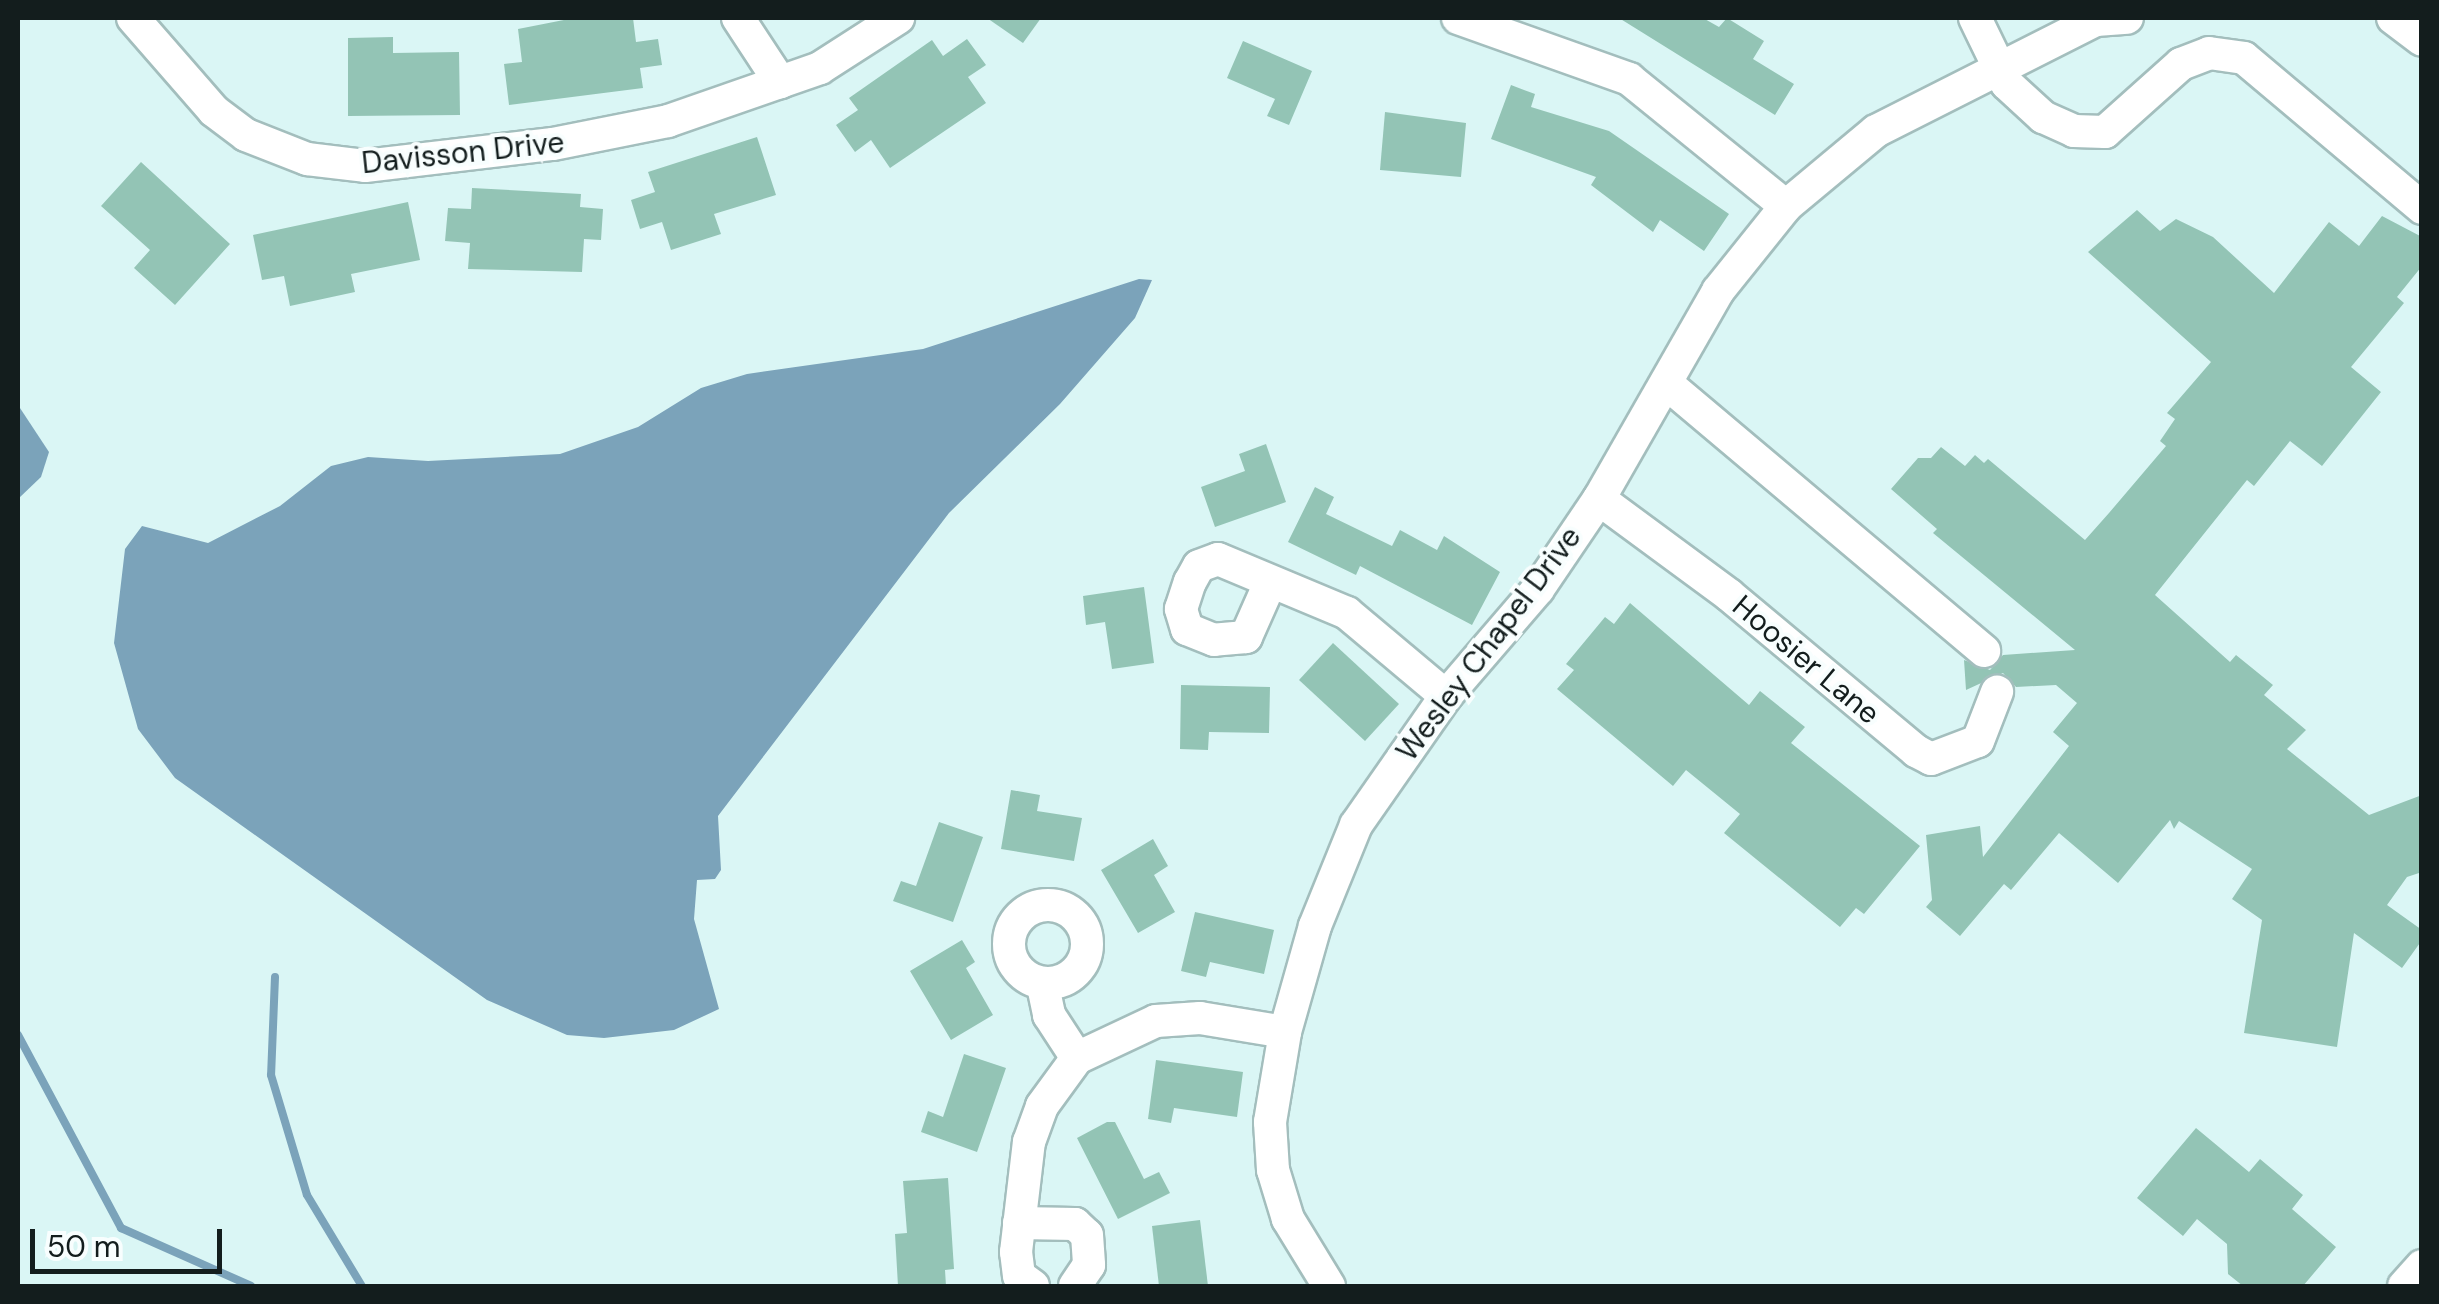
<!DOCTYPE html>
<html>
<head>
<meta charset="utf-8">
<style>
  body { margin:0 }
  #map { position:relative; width:2439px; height:1304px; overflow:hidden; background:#daf6f5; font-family:"DM Sans",sans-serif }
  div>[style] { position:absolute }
  .water>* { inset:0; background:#7ba3ba }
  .stream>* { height:8px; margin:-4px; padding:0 4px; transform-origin:4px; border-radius:4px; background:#7ba3ba }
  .building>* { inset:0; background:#93c4b5 }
  .roads { filter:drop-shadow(2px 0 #a3bebd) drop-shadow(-2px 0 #a3bebd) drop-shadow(0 2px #a3bebd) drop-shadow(0 -2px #a3bebd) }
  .minor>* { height:32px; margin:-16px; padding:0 16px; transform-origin:16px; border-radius:16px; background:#fff }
  .minor>.ring { margin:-16px; padding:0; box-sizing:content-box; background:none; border:32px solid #fff; border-radius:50% }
  span { translate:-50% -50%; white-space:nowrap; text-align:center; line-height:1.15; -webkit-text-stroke:8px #f8fefe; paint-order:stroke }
  .street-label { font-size:30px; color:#131d1d }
  .frame { position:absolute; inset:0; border:20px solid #131d1d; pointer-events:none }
  .scale { position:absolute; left:30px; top:1229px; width:192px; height:45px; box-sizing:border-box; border:5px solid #131d1d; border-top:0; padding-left:12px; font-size:30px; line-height:35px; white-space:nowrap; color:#131d1d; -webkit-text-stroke:8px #f8fefe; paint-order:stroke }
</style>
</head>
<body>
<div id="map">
  <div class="water">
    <i style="clip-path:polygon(1139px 279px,1152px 280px,1135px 318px,1060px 404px,949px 513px,718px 816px,721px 870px,715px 879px,697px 880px,694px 919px,719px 1009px,674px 1030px,604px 1038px,567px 1035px,487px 1000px,175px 778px,138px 729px,114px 643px,125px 549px,142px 526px,208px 543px,280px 506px,331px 466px,368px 457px,428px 461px,560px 454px,638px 427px,701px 388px,747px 374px,923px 349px)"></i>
    <i style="clip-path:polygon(18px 405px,49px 452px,41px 477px,18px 499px)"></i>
  </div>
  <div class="stream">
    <i style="left:275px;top:977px;width:98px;rotate:92.3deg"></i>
    <i style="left:271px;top:1075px;width:125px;rotate:73.3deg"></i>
    <i style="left:307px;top:1195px;width:106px;rotate:58.9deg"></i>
    <i style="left:18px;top:1035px;width:219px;rotate:61.9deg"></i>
    <i style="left:121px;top:1228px;width:142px;rotate:24deg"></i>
  </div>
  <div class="building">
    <i style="clip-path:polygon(574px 18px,633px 18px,636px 42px,658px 39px,662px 65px,640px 68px,643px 88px,509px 105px,504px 64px,522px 62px,518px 29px)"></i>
    <i style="clip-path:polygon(987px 18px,1041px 18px,1023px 43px)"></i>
    <i style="clip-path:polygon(1619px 18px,1703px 18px,1719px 27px,1727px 18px,1764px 41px,1753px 59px,1794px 84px,1775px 115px)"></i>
    <i style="clip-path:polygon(393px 37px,393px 53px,459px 52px,460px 115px,348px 116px,348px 38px)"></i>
    <i style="clip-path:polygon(967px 39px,986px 65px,968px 77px,986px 103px,890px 168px,871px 140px,855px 152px,836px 125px,858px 110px,849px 98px,932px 40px,943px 56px)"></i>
    <i style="clip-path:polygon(1243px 41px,1312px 71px,1289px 125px,1267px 116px,1275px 99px,1227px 78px)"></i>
    <i style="clip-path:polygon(1511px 85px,1535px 94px,1531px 107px,1609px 131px,1729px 214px,1704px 251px,1660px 220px,1653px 232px,1591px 185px,1596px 177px,1491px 139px)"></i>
    <i style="clip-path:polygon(1385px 112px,1466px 123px,1461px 177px,1380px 170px)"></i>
    <i style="clip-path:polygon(757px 137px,776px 195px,714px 214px,721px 234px,671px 250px,662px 222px,640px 229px,631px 200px,655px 192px,648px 172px)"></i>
    <i style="clip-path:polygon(141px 162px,230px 244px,175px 305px,134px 268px,150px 250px,101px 206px)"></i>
    <i style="clip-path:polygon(472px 188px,581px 194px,580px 207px,603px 209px,601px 240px,584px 239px,582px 272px,468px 269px,470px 243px,445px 241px,448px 208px,471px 209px)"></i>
    <i style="clip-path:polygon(408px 202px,420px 260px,351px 274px,355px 292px,290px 306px,284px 276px,262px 280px,253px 235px)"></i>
    <i style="clip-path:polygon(2137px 210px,2160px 231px,2176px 219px,2213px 237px,2274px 293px,2329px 222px,2359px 246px,2382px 216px,2422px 237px,2422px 266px,2397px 297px,2404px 303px,2351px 367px,2381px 392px,2322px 466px,2290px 441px,2254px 486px,2247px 480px,2155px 595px,2230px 662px,2236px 655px,2273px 685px,2264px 695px,2306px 730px,2287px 749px,2369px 815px,2422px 795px,2422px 872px,2407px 877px,2387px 905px,2422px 930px,2422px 940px,2402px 968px,2354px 933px,2337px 1047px,2244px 1033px,2262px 920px,2232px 899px,2252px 869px,2179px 821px,2174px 829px,2170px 820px,2118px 883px,2059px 833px,2011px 890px,2004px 884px,1960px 936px,1926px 907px,1932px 900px,1926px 835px,1980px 826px,1983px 857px,2069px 746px,2053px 732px,2077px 703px,2056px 685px,2016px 687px,2003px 673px,1966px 690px,1964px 660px,1990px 670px,2003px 655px,2075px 650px,1933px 533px,1937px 529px,1891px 489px,1918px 458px,1931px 458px,1941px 447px,1965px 466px,1975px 455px,1984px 463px,1988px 459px,2085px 540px,2109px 513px,2166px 446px,2160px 441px,2175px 419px,2167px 413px,2211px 362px,2088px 252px)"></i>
    <i style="clip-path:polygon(1266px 444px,1286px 502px,1215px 527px,1201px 487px,1245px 471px,1239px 454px)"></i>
    <i style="clip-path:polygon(1315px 487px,1334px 497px,1326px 514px,1392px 546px,1400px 530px,1437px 550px,1444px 536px,1500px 572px,1472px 625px,1360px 566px,1356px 575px,1288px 542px)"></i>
    <i style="clip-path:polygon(1144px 587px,1154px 663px,1112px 669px,1105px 622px,1086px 625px,1083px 596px)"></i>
    <i style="clip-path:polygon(1630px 603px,1749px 705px,1760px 691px,1805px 727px,1791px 743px,1920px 846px,1864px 914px,1856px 908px,1840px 927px,1724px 833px,1740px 814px,1686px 770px,1673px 786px,1557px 689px,1574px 670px,1566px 664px,1605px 617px,1614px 624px)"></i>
    <i style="clip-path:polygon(1333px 643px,1399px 704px,1365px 741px,1299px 680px)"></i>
    <i style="clip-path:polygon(1181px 685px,1270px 687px,1269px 733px,1209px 732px,1208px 750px,1180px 749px)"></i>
    <i style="clip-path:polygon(1011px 790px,1040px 795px,1037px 811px,1082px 818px,1074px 861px,1001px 849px)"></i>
    <i style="clip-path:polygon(939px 822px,983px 837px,953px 922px,893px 901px,901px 881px,916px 886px)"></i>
    <i style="clip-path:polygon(1153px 839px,1168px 866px,1154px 875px,1175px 912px,1138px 933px,1101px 870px)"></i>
    <i style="clip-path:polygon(1195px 912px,1274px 930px,1264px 974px,1210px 962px,1206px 977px,1181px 971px)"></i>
    <i style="clip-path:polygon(962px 940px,975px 962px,966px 968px,993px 1015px,951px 1040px,910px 971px)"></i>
    <i style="clip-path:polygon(964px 1054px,1006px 1068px,977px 1152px,921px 1132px,928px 1111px,943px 1117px)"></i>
    <i style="clip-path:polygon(1156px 1060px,1243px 1072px,1237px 1117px,1174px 1108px,1171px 1123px,1148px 1119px)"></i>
    <i style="clip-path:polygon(1107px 1122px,1115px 1122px,1144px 1179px,1159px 1172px,1170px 1193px,1118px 1219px,1077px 1138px)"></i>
    <i style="clip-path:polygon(2196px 1128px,2249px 1172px,2260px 1159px,2303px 1195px,2292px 1209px,2336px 1247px,2303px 1286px,2243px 1286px,2228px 1274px,2227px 1244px,2197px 1219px,2183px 1236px,2137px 1198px)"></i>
    <i style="clip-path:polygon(948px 1178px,954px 1269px,945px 1270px,946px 1286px,898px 1286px,895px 1234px,907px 1233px,903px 1181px)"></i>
    <i style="clip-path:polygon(1200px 1220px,1208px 1286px,1159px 1286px,1152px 1226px)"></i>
  </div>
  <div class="roads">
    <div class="minor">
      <i style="left:133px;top:18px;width:123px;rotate:48.9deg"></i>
      <i style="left:214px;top:111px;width:40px;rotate:37deg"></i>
      <i style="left:246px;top:135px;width:66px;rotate:21.5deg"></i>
      <i style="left:307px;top:159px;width:58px;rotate:6.9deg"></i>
      <i style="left:365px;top:166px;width:189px;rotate:-6.7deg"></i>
      <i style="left:553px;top:144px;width:117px;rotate:-11.3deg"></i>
      <i style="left:668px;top:121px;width:161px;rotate:-19.2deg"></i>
      <i style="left:820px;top:68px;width:93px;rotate:-32.7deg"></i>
      <i style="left:738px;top:18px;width:77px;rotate:56.7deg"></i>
      <i style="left:1458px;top:18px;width:182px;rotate:19.6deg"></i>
      <i style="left:1629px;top:79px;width:202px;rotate:39deg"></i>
      <i style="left:1975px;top:18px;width:73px;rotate:64.1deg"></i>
      <i style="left:2007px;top:84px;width:49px;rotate:42.5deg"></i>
      <i style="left:2043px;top:117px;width:34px;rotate:24deg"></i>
      <i style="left:2074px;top:131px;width:31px;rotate:2deg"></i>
      <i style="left:2105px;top:132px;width:102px;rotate:-41.8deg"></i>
      <i style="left:2181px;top:64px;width:30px;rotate:-21deg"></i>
      <i style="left:2209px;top:53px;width:35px;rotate:8deg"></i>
      <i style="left:2244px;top:58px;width:233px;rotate:40.1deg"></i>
      <i style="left:2393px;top:18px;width:36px;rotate:37deg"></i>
      <i style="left:1666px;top:383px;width:416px;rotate:40.1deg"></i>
      <i style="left:1599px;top:499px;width:162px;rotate:36.4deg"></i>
      <i style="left:1729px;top:595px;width:244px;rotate:39.8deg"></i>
      <i style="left:1916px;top:751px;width:17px;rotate:28deg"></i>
      <i style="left:1931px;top:759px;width:50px;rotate:-21deg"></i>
      <i style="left:1978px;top:741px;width:53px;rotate:-68.8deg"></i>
      <i style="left:1269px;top:585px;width:57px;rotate:113.9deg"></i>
      <i style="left:1246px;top:637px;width:32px;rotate:175deg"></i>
      <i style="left:1214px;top:640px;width:29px;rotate:-158deg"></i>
      <i style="left:1187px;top:629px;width:21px;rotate:-107deg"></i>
      <i style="left:1181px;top:609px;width:28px;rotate:-72deg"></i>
      <i style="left:1190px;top:582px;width:18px;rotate:-61deg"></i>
      <i style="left:1199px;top:566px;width:20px;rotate:-20deg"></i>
      <i style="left:1218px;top:559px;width:140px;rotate:22.7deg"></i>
      <i style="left:1347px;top:613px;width:129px;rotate:40deg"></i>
      <i class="ring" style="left:1009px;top:905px;width:46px;height:46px"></i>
      <i style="left:1043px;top:986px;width:30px;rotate:78deg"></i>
      <i style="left:1049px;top:1015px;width:51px;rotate:56.9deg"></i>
      <i style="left:1019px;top:1223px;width:56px;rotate:1deg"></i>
      <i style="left:1075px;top:1224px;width:16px;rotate:43deg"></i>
      <i style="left:1087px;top:1235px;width:30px;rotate:86deg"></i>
      <i style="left:1089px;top:1265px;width:25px;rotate:124deg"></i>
      <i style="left:1033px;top:1286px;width:17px;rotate:-144deg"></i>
      <i style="left:1019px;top:1276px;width:24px;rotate:-97deg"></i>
      <i style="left:1016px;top:1252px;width:111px;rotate:-83.3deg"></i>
      <i style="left:1029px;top:1142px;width:38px;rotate:-70deg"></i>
      <i style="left:1042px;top:1106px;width:59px;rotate:-53.9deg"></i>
      <i style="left:1077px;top:1058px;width:87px;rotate:-25.1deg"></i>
      <i style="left:1156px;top:1021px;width:44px;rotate:-3.9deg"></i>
      <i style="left:1200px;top:1018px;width:86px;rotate:9.4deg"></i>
      <i style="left:1329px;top:1286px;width:79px;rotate:-121.5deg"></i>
      <i style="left:1288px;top:1219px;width:51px;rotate:-107deg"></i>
      <i style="left:1273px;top:1170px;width:48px;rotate:-93.6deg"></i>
      <i style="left:1270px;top:1122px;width:91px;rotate:-80.5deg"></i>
      <i style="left:1285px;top:1032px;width:110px;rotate:-74.2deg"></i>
      <i style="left:1315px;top:926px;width:109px;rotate:-67.9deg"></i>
      <i style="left:1356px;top:825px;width:157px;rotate:-55.1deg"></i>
      <i style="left:1446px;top:696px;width:141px;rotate:-49.3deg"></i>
      <i style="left:1538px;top:589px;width:109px;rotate:-55.9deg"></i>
      <i style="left:1599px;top:499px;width:240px;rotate:-60.2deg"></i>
      <i style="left:1718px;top:291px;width:109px;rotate:-51.3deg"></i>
      <i style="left:1786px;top:206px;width:117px;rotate:-39.8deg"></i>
      <i style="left:1876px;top:131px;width:246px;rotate:-26.8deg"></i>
      <i style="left:2096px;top:20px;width:31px;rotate:-4deg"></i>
      <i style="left:2404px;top:1286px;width:27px;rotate:-48deg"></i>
    </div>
  </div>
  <div class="street-label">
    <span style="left:463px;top:153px;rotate:-6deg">Davisson Drive</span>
    <span style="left:1489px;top:644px;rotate:-53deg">Wesley Chapel Drive</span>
    <span style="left:1806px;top:660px;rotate:40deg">Hoosier Lane</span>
  </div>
  <div class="frame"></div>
  <div class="scale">50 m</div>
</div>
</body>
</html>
